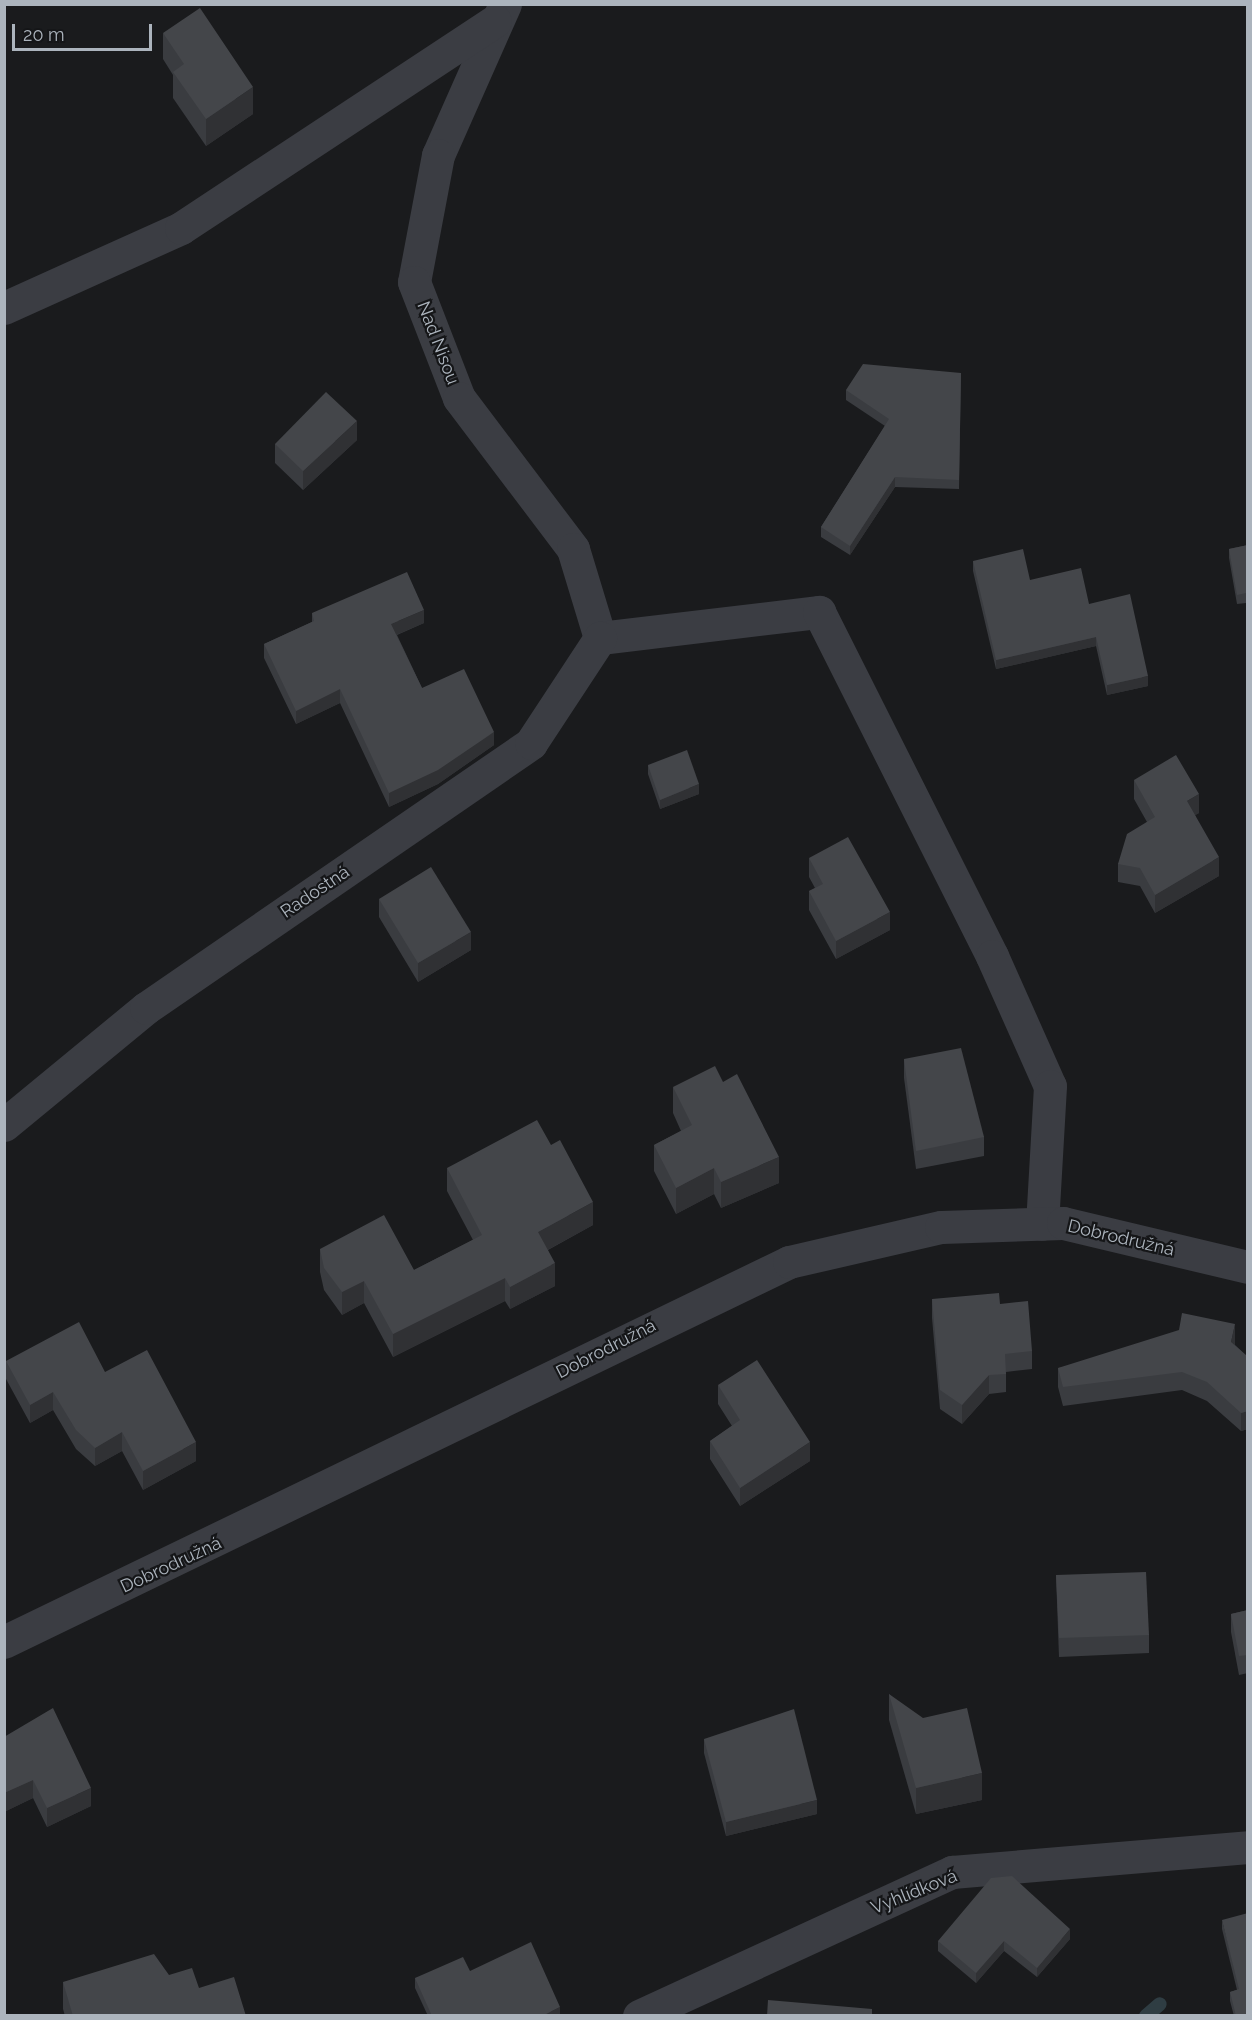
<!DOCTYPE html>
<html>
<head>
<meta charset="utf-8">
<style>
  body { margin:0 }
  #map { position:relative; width:1252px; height:2020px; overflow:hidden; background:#1a1b1d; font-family:Raleway,sans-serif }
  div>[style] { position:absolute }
  .stream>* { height:14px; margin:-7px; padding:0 7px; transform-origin:7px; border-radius:7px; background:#2f3d43 }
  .minor>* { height:33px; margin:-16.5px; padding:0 16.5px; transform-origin:16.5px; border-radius:16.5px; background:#3b3d43 }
  .wall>* { inset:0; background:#3a3c40 }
  .shaded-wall>* { inset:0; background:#303134 }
  .building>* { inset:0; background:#44464a }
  span { translate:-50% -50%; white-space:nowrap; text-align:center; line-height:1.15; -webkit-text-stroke:4.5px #151618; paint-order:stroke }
  .street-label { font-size:18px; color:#acb4bd }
  .frame { position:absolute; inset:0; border:6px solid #acb4bd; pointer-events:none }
  .scale { position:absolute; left:12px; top:24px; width:140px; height:27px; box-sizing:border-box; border:3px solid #acb4bd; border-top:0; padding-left:8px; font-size:18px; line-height:21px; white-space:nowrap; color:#acb4bd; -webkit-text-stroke:4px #151618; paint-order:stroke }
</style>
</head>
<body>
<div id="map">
  <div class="stream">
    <i style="left:1146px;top:2016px;width:18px;rotate:-41deg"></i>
  </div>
  <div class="minor">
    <i style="left:505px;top:4px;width:165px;rotate:113.9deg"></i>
    <i style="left:438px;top:155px;width:129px;rotate:100.7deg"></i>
    <i style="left:414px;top:282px;width:124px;rotate:68.8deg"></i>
    <i style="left:459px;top:398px;width:189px;rotate:52.9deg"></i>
    <i style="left:573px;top:549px;width:93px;rotate:73.1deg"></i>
    <i style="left:4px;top:308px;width:194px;rotate:-24.3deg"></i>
    <i style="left:181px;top:228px;width:376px;rotate:-33.4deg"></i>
    <i style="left:600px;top:638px;width:221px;rotate:-6.8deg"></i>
    <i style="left:819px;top:612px;width:385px;rotate:63.3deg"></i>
    <i style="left:992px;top:956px;width:142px;rotate:66deg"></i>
    <i style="left:1050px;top:1086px;width:138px;rotate:93.3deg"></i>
    <i style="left:4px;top:1125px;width:184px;rotate:-39.5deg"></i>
    <i style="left:146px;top:1008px;width:467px;rotate:-34.5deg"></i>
    <i style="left:531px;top:743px;width:126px;rotate:-56.7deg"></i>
    <i style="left:4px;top:1642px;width:872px;rotate:-25.83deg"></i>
    <i style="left:789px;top:1262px;width:156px;rotate:-13deg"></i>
    <i style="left:941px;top:1227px;width:122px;rotate:-1.9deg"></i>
    <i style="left:1063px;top:1223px;width:190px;rotate:13.4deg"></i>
    <i style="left:639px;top:2016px;width:345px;rotate:-24.7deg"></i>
    <i style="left:952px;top:1872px;width:297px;rotate:-4.8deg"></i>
  </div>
  <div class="wall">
    <i style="clip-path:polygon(163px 33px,253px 114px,206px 146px,173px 98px,173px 75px,163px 59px)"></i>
    <i style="clip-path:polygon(961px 373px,959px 489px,895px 487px,850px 555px,821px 537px,821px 527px,885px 426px,846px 400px,846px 390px)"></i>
    <i style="clip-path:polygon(357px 440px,303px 490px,275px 463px,275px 444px)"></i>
    <i style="clip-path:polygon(1248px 545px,1248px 612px,1246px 603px,1237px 604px,1229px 558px,1229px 549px)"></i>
    <i style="clip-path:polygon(973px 561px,1030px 580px,1089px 604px,1148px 686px,1107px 695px,1096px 646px,996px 669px,973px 571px)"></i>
    <i style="clip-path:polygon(312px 613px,424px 623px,397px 635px,422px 688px,494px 745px,438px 784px,389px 807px,340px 703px,296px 724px,264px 658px,264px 644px,312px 622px)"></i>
    <i style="clip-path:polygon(648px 765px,699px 794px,660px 809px,648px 774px)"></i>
    <i style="clip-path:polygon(1134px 780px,1199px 813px,1195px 815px,1219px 876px,1155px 913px,1140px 886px,1118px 882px,1118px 864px,1147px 822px,1134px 799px)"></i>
    <i style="clip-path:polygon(809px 858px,890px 930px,836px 959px,809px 910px,809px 891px,815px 888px,809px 877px)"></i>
    <i style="clip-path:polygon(379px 899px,471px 950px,418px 982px,379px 917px)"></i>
    <i style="clip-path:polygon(904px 1059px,984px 1137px,984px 1156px,916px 1169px,904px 1078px)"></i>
    <i style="clip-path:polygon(673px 1087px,779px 1183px,721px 1208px,714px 1194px,676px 1214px,654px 1171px,654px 1145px,681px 1131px,673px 1113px)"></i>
    <i style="clip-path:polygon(447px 1168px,593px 1225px,548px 1250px,555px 1286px,510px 1309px,505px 1301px,393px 1357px,364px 1303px,342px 1315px,324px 1290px,320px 1272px,320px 1249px,414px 1270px,473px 1240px,447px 1191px)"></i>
    <i style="clip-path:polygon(932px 1299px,1000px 1304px,1032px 1351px,1032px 1369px,1006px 1372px,1006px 1392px,989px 1394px,962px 1424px,940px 1409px,932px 1318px)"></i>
    <i style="clip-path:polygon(1235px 1343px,1235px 1345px,1248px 1357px,1248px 1429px,1241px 1431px,1207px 1401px,1182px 1390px,1063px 1406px,1058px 1387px,1058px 1368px)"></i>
    <i style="clip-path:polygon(6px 1361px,105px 1372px,196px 1461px,143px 1490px,122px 1451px,95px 1466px,76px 1449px,53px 1410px,30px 1423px,6px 1379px)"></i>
    <i style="clip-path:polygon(718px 1385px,810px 1461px,740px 1506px,710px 1459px,710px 1441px,732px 1426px,718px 1404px)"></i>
    <i style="clip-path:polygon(1056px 1575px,1149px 1635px,1149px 1653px,1059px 1657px)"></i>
    <i style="clip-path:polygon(1248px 1610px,1248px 1673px,1239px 1675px,1231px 1632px,1231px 1614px)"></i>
    <i style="clip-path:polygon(889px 1694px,982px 1800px,916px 1814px,889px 1720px)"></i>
    <i style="clip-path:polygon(4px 1737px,91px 1806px,47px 1827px,33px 1798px,4px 1812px)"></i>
    <i style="clip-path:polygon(704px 1739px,817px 1814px,726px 1836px,704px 1753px)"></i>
    <i style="clip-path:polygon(1222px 1920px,1248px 2016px,1234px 2016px,1230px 2001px,1230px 1992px,1237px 1990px,1222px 1929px)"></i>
    <i style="clip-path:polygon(1070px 1939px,1037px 1977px,1004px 1951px,976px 1983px,938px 1951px,938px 1941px)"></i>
    <i style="clip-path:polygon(470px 1971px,560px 2016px,428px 2016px,415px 1988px,415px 1978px)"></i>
    <i style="clip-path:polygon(169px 1975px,199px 1988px,246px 2016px,65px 2016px,63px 2009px,63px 1982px)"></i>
  </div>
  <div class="shaded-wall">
    <i style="clip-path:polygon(253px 87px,253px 114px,206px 146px,206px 119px)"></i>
    <i style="clip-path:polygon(357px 421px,357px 440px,303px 490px,303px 471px)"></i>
    <i style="clip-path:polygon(895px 477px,895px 487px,850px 555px,850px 546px)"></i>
    <i style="clip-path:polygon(424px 610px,424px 623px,391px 637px,391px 624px)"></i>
    <i style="clip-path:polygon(1096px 637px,1096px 646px,996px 669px,996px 660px)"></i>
    <i style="clip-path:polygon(1148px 676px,1148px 686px,1107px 695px,1107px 685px)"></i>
    <i style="clip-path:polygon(340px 689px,340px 703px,296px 724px,296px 711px)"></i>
    <i style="clip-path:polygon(494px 732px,494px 745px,438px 784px,389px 807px,389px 793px)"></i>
    <i style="clip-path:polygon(699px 784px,699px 794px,660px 809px,660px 800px)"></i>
    <i style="clip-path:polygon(1199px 794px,1199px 813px,1187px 820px,1187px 801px)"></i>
    <i style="clip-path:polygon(1219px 857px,1219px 876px,1155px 913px,1155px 895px)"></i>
    <i style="clip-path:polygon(890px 912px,890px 930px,836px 959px,836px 941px)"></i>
    <i style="clip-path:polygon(471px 932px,471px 950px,418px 982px,418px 963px)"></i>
    <i style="clip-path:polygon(779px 1157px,779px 1183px,721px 1208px,721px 1182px)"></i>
    <i style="clip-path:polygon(714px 1168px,714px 1194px,676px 1214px,676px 1188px)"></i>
    <i style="clip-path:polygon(593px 1202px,593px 1225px,538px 1255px,538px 1232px)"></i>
    <i style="clip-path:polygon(555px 1263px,555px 1286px,510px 1309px,510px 1287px)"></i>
    <i style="clip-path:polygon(505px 1278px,505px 1301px,393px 1357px,393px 1334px)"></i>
    <i style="clip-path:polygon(364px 1281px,364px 1303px,342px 1315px,342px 1292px)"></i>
    <i style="clip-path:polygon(1235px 1324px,1235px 1343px,1231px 1360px,1231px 1342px)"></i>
    <i style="clip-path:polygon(989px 1375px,989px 1394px,962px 1424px,962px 1405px)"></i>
    <i style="clip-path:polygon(53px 1392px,53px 1410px,30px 1423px,30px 1405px)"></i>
    <i style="clip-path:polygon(1248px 1411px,1248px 1429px,1241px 1431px,1241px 1413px)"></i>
    <i style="clip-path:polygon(122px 1432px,122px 1451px,95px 1466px,95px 1448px)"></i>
    <i style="clip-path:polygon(196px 1442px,196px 1461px,143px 1490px,143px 1471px)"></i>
    <i style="clip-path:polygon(810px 1442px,810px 1461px,740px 1506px,740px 1488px)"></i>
    <i style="clip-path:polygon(982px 1773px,982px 1800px,916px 1814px,916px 1788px)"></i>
    <i style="clip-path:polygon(33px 1780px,33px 1798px,4px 1812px,4px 1793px)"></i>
    <i style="clip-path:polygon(91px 1788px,91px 1806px,47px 1827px,47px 1808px)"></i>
    <i style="clip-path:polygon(817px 1800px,817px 1814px,726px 1836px,726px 1822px)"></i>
    <i style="clip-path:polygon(1070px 1929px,1070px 1939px,1037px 1977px,1037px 1968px)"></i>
    <i style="clip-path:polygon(1004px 1941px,1004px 1951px,976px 1983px,976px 1973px)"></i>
    <i style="clip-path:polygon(560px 2007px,560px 2016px,542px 2016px)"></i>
  </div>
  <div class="building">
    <i style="clip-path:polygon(200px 8px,253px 87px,206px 119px,173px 72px,184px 64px,163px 33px)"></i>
    <i style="clip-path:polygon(863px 364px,961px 373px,959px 480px,895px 477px,850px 546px,821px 527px,889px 419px,846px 390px)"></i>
    <i style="clip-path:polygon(326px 392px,357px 421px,303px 471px,275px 444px)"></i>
    <i style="clip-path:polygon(1248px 545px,1248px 602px,1246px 593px,1237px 595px,1229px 549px)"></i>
    <i style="clip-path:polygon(1023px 549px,1030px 580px,1081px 568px,1089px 604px,1130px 594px,1148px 676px,1107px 685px,1096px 637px,996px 660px,973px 561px)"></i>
    <i style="clip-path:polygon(407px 572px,424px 610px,391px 624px,422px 688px,464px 669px,494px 732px,438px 770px,389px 793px,340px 689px,296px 711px,264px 644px,314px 621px,312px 613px)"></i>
    <i style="clip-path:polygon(687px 750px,699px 784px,660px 800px,648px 765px)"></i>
    <i style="clip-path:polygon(1176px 755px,1199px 794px,1187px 801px,1219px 857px,1155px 895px,1140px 868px,1118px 864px,1127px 834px,1155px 817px,1134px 780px)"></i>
    <i style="clip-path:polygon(848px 837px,890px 912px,836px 941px,809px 891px,823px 884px,809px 858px)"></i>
    <i style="clip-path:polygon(431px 867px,471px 932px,418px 963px,379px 899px)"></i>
    <i style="clip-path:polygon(961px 1048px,984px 1137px,916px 1151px,904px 1059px)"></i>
    <i style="clip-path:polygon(715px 1066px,723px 1082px,737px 1074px,779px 1157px,721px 1182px,714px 1168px,676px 1188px,654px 1145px,692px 1125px,673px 1087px)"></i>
    <i style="clip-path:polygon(537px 1120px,551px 1145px,560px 1140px,593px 1202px,538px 1232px,555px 1263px,510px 1287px,505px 1278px,393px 1334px,364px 1281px,342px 1292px,324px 1268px,320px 1249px,384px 1215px,414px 1270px,482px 1235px,447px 1168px)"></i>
    <i style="clip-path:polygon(999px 1293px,1000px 1304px,1028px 1301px,1032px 1351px,1005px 1354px,1006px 1374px,989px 1375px,962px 1405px,940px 1390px,932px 1299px)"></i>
    <i style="clip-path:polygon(1182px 1313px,1235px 1324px,1231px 1342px,1248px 1357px,1248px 1411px,1241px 1413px,1207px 1382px,1182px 1372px,1063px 1387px,1058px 1368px,1179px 1330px)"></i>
    <i style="clip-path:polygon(79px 1322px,105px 1372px,147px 1350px,196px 1442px,143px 1471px,122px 1432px,95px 1448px,76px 1430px,53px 1392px,30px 1405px,6px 1361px)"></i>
    <i style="clip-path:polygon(757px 1360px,810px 1442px,740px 1488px,710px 1441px,740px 1420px,718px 1385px)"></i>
    <i style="clip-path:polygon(1146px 1572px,1149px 1635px,1059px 1638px,1056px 1575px)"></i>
    <i style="clip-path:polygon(1248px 1610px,1248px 1655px,1239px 1656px,1231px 1614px)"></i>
    <i style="clip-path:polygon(889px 1694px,923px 1718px,967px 1708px,982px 1773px,916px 1788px)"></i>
    <i style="clip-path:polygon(53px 1708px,91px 1788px,47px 1808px,33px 1780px,4px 1793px,4px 1737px)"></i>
    <i style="clip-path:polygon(794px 1709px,817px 1800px,726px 1822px,704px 1739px)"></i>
    <i style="clip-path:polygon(1012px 1876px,1070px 1929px,1037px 1968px,1004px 1941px,976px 1973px,938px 1941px,991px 1878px)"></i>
    <i style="clip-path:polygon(1248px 1913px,1248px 2016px,1236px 2016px,1230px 1992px,1239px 1989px,1222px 1920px)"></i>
    <i style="clip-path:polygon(531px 1942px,560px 2007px,542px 2016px,432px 2016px,415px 1978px,463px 1957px,470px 1971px)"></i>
    <i style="clip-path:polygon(154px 1954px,169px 1975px,192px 1968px,199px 1988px,234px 1977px,246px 2016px,73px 2016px,63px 1982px)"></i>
    <i style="clip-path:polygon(768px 2000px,872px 2009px,872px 2016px,767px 2016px)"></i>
  </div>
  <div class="street-label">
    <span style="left:438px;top:343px;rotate:69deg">Nad Nisou</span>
    <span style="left:315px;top:892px;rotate:-34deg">Radostná</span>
    <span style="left:1121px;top:1238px;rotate:13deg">Dobrodružná</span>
    <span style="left:606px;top:1349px;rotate:-27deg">Dobrodružná</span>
    <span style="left:171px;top:1565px;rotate:-25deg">Dobrodružná</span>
    <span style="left:914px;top:1892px;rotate:-22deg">Vyhlídková</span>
  </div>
  <div class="frame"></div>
  <div class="scale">20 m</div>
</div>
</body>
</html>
